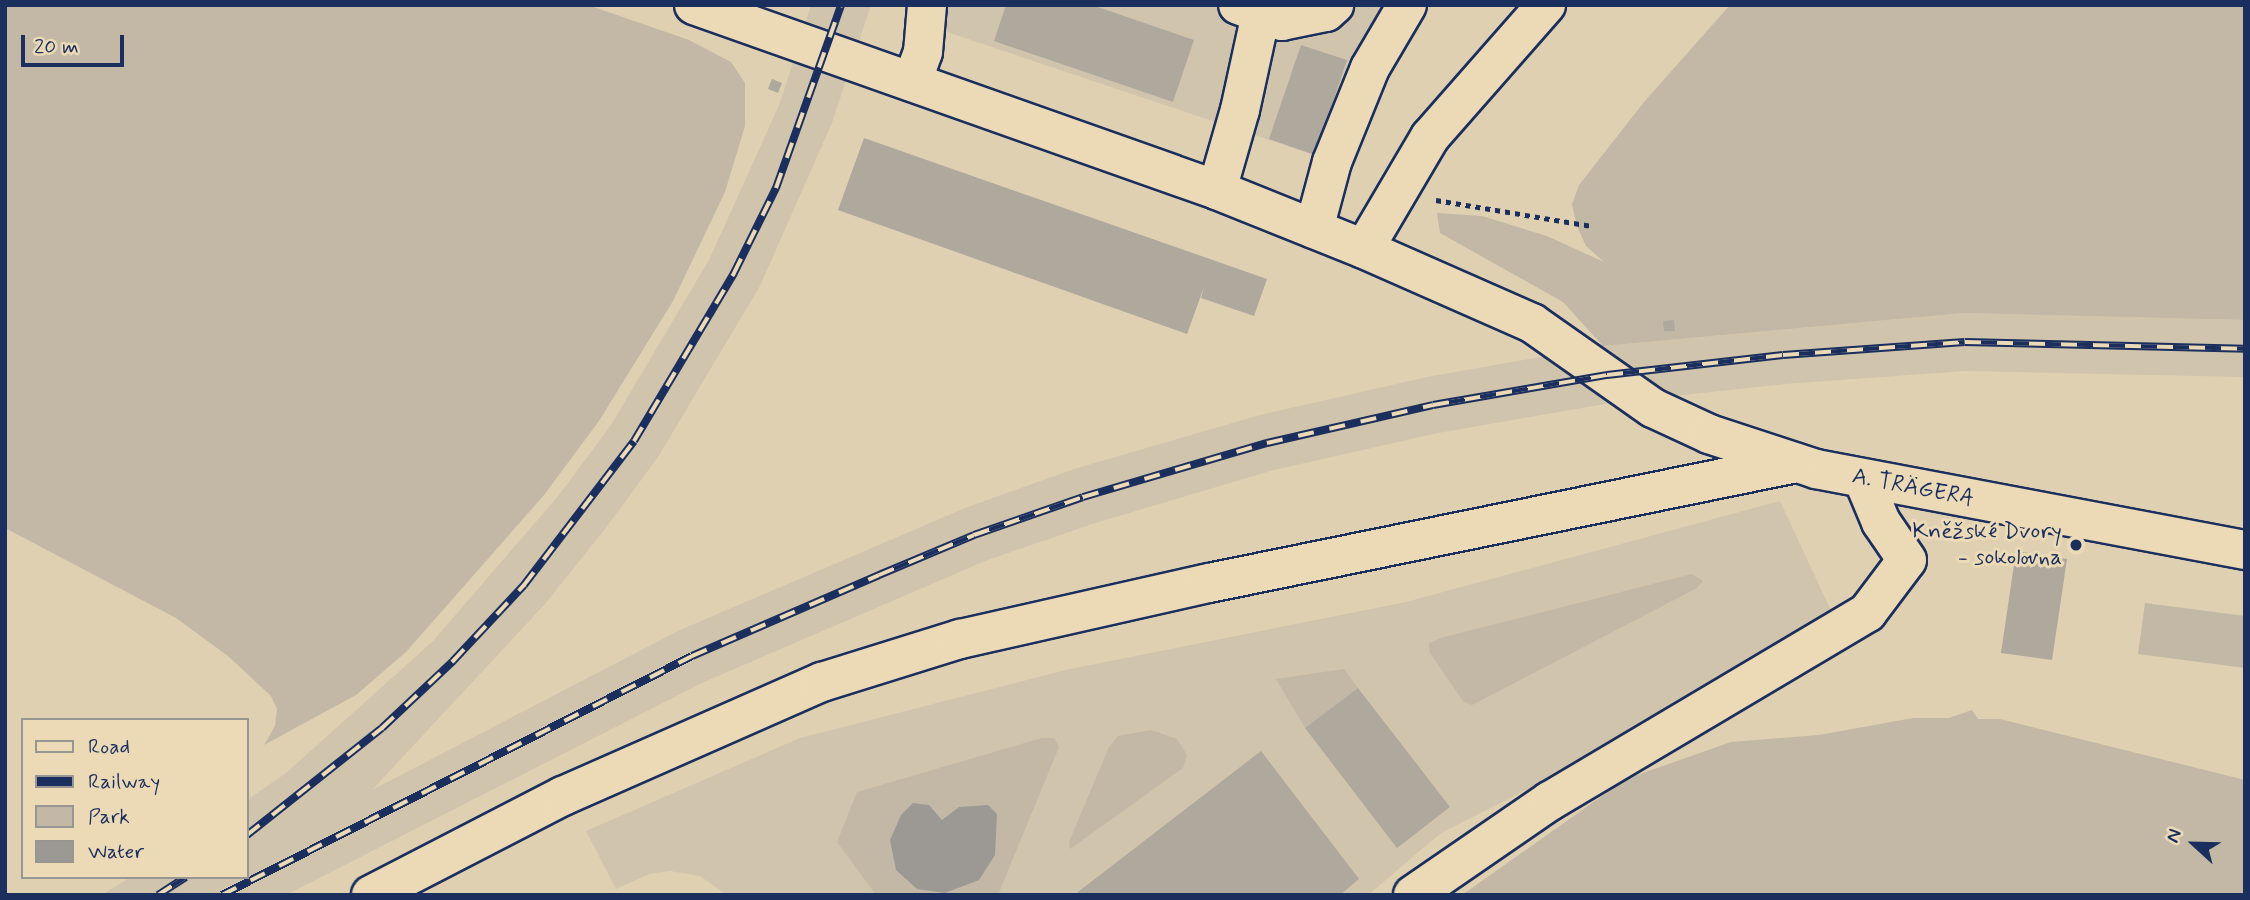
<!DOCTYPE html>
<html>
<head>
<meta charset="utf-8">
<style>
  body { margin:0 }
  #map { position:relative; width:2250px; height:900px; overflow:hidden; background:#dfd0b2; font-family:Mynerve,sans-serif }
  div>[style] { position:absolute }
  .built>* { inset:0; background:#d1c4ac }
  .green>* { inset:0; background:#c2b8a5 }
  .water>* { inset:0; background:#9c9995 }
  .building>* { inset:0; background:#afa89d }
  .path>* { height:4.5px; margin-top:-2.25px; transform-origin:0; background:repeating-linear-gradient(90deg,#1b2f5e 0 5px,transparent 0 10px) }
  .roads { filter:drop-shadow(2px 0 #1b2f5e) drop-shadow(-2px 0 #1b2f5e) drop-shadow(0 2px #1b2f5e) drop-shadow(0 -2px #1b2f5e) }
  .minor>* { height:38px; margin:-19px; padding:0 19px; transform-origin:19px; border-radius:19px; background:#ecdab7 }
  .rail>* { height:8px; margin-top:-4px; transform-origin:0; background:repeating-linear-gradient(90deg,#ecdab7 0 16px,#1b2f5e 0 32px); box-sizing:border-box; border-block:2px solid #1b2f5e }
  .dots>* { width:19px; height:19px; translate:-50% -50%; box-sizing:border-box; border:4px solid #ecdab7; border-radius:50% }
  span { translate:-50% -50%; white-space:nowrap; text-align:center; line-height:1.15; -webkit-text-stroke:6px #ecdab7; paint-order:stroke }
  .street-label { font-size:23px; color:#1b2f5e }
  .poi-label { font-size:23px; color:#1b2f5e }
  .right { translate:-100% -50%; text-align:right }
  .frame { position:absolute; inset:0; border:7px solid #1b2f5e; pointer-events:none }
  .legend { position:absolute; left:21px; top:718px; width:228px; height:161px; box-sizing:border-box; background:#ecdab7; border:2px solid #989693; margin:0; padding:9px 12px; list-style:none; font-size:21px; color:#1b2f5e }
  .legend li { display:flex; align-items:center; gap:14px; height:35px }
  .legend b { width:35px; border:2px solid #989693 }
  .north { position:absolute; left:2159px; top:809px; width:70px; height:70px; -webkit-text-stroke:5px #ecdab7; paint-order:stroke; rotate:292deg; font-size:19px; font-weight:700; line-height:28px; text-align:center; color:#1b2f5e }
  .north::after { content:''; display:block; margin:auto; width:24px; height:32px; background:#1b2f5e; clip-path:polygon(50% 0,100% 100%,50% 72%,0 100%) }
  .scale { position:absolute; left:21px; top:35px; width:103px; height:32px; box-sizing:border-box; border:4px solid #1b2f5e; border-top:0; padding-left:9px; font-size:21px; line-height:24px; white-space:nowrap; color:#1b2f5e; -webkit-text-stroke:5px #ecdab7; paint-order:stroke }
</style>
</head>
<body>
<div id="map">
  <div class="built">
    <i style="clip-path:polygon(811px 5px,871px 5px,832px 123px,760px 286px,658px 457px,605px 529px,545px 604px,372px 790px,680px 630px,965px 508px,1074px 469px,1260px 415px,1427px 377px,1603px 346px,1964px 313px,2245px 320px,2245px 377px,1966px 371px,1785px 384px,1611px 403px,1438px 433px,1274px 470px,1092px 524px,985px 561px,890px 602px,704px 682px,286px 895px,102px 895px,131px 877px,247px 877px,247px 800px,286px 773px,433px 641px,559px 495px,611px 425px,709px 260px,780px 103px)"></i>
    <i style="clip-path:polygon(946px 5px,1387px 5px,1349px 60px,1317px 156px,944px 31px)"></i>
    <i style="clip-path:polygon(1780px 501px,1833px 615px,1645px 730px,1441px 833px,1368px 895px,727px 895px,700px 876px,670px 871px,649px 874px,616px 889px,586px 831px,800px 738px,1070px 669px,1406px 602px)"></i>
  </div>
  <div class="green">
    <i style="clip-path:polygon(5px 5px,588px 5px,689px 40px,731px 62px,745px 83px,745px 126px,725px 192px,673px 301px,599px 421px,544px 495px,406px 652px,356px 695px,264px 745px,275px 726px,277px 709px,271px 696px,228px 656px,176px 618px,5px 528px)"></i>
    <i style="clip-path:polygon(1730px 5px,2245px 5px,2245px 320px,1964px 313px,1603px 346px,1563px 302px,1440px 233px,1437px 213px,1482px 216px,1547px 236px,1604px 262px,1586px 246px,1577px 226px,1572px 204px,1579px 185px,1644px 102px)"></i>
    <i style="clip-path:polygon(1692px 574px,1703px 581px,1697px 588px,1472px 705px,1463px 701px,1430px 653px,1429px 643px,1444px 637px)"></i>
    <i style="clip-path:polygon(2145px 603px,2245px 616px,2245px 668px,2138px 654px)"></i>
    <i style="clip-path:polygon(1344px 669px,1358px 688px,1305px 728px,1276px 679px)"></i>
    <i style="clip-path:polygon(1972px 710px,1978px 719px,2000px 719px,2245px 780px,2245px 895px,1462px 895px,1626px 779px,1731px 742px,1819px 735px,1913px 718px,1949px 718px)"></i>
    <i style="clip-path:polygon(1151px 730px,1177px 739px,1187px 755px,1183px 768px,1070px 849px,1069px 842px,1109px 747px,1118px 736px)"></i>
    <i style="clip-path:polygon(1042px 738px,1054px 738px,1059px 747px,998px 895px,876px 895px,837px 842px,857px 792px)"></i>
  </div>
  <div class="water">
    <i style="clip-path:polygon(913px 803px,929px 805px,942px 820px,959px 807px,988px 805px,997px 814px,995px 855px,979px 880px,945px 893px,917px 889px,896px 870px,890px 840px,901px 815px)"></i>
  </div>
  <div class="building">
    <i style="clip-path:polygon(1006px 5px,1092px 5px,1194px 40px,1173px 102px,994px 41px)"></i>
    <i style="clip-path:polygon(1301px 45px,1347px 60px,1315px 155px,1269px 139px)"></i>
    <i style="clip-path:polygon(772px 79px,782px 83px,778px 93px,768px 89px)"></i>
    <i style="clip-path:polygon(864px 138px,1267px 279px,1254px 316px,1201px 298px,1204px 287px,1187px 334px,838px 210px)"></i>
    <i style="clip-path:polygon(1674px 320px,1675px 331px,1664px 331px,1663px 321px)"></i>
    <i style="clip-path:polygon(2016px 551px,2067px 559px,2052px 660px,2001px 653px)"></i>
    <i style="clip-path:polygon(1358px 688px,1450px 807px,1397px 848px,1305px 728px)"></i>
    <i style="clip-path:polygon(1261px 751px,1359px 879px,1340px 895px,1074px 895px)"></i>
  </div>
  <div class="path">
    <i style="left:1436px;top:200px;width:158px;rotate:9.5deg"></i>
  </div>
  <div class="roads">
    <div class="minor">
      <i style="left:694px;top:5px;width:555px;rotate:19.48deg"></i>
      <i style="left:1217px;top:190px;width:158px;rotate:21.9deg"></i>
      <i style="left:1364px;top:249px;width:184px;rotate:23.8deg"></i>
      <i style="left:1532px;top:323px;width:148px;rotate:35.1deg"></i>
      <i style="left:1653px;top:408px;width:62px;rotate:24.9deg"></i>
      <i style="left:1709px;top:434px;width:113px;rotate:18.1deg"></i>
      <i style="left:1816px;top:469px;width:437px;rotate:10.7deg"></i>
      <i style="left:1238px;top:5px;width:47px;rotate:20deg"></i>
      <i style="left:1282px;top:21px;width:45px;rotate:-11.6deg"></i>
      <i style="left:1326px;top:12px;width:11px;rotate:-41deg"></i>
      <i style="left:912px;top:82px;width:32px;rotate:-70deg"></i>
      <i style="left:923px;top:52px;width:47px;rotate:-85.1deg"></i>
      <i style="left:1217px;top:190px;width:83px;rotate:-74deg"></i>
      <i style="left:1240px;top:110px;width:98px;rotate:-77.7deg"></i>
      <i style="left:1314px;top:229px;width:69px;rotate:-75deg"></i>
      <i style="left:1332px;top:162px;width:101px;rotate:-68deg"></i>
      <i style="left:1370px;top:68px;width:73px;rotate:-59.6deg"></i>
      <i style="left:1364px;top:249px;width:130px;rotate:-59.5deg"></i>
      <i style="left:1430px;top:137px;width:176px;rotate:-48.7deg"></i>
      <i style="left:371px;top:895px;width:216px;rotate:-27.3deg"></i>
      <i style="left:563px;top:796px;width:283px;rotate:-23.8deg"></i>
      <i style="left:822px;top:682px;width:145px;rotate:-17.3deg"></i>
      <i style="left:960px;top:639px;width:255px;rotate:-12.7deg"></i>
      <i style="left:1209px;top:583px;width:599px;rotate:-11.55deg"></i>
      <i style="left:1413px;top:895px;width:166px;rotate:-34.5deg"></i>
      <i style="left:1550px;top:801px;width:369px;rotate:-30.7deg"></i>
      <i style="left:1867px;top:613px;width:66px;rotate:-53deg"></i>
      <i style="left:1907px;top:560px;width:46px;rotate:-124.4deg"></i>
      <i style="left:1881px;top:522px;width:47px;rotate:-112.7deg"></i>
    </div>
  </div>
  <div class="rail">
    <i style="left:247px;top:835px;width:172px;rotate:-38.4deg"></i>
    <i style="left:382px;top:728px;width:98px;rotate:-43.3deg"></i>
    <i style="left:453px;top:661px;width:104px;rotate:-46.9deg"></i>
    <i style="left:524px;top:585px;width:181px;rotate:-52.6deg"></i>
    <i style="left:634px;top:441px;width:196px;rotate:-59.2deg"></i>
    <i style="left:734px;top:273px;width:95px;rotate:-63.7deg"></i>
    <i style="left:776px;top:188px;width:194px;rotate:-70.4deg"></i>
    <i style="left:158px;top:895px;width:33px;rotate:-33deg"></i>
    <i style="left:222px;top:895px;width:527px;rotate:-26.95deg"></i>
    <i style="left:692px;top:656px;width:204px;rotate:-23.4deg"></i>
    <i style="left:879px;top:575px;width:103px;rotate:-22.8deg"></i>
    <i style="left:974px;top:535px;width:115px;rotate:-19.2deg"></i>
    <i style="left:1083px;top:497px;width:192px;rotate:-16.4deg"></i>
    <i style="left:1267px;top:443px;width:170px;rotate:-12.9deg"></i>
    <i style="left:1433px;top:405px;width:177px;rotate:-9.8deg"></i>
    <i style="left:1607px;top:375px;width:177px;rotate:-6.5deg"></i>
    <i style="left:1783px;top:355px;width:182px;rotate:-4.1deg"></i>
    <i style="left:1965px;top:342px;width:280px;rotate:1.4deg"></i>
  </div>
  <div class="dots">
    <i style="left:2076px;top:545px;background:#1b2f5e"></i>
  </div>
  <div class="street-label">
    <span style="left:1913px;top:488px;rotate:11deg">A. TRÄGERA</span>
  </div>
  <div class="poi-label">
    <span class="right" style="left:2062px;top:545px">Kněžské Dvory<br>- sokolovna</span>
  </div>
  <div class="frame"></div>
  <ul class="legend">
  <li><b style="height:9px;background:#ecdab7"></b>Road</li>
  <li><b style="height:9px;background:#1b2f5e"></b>Railway</li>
  <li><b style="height:19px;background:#c2b8a5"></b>Park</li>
  <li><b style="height:19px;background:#9c9995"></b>Water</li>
  </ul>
  <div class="north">N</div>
  <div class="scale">20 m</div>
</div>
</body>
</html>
